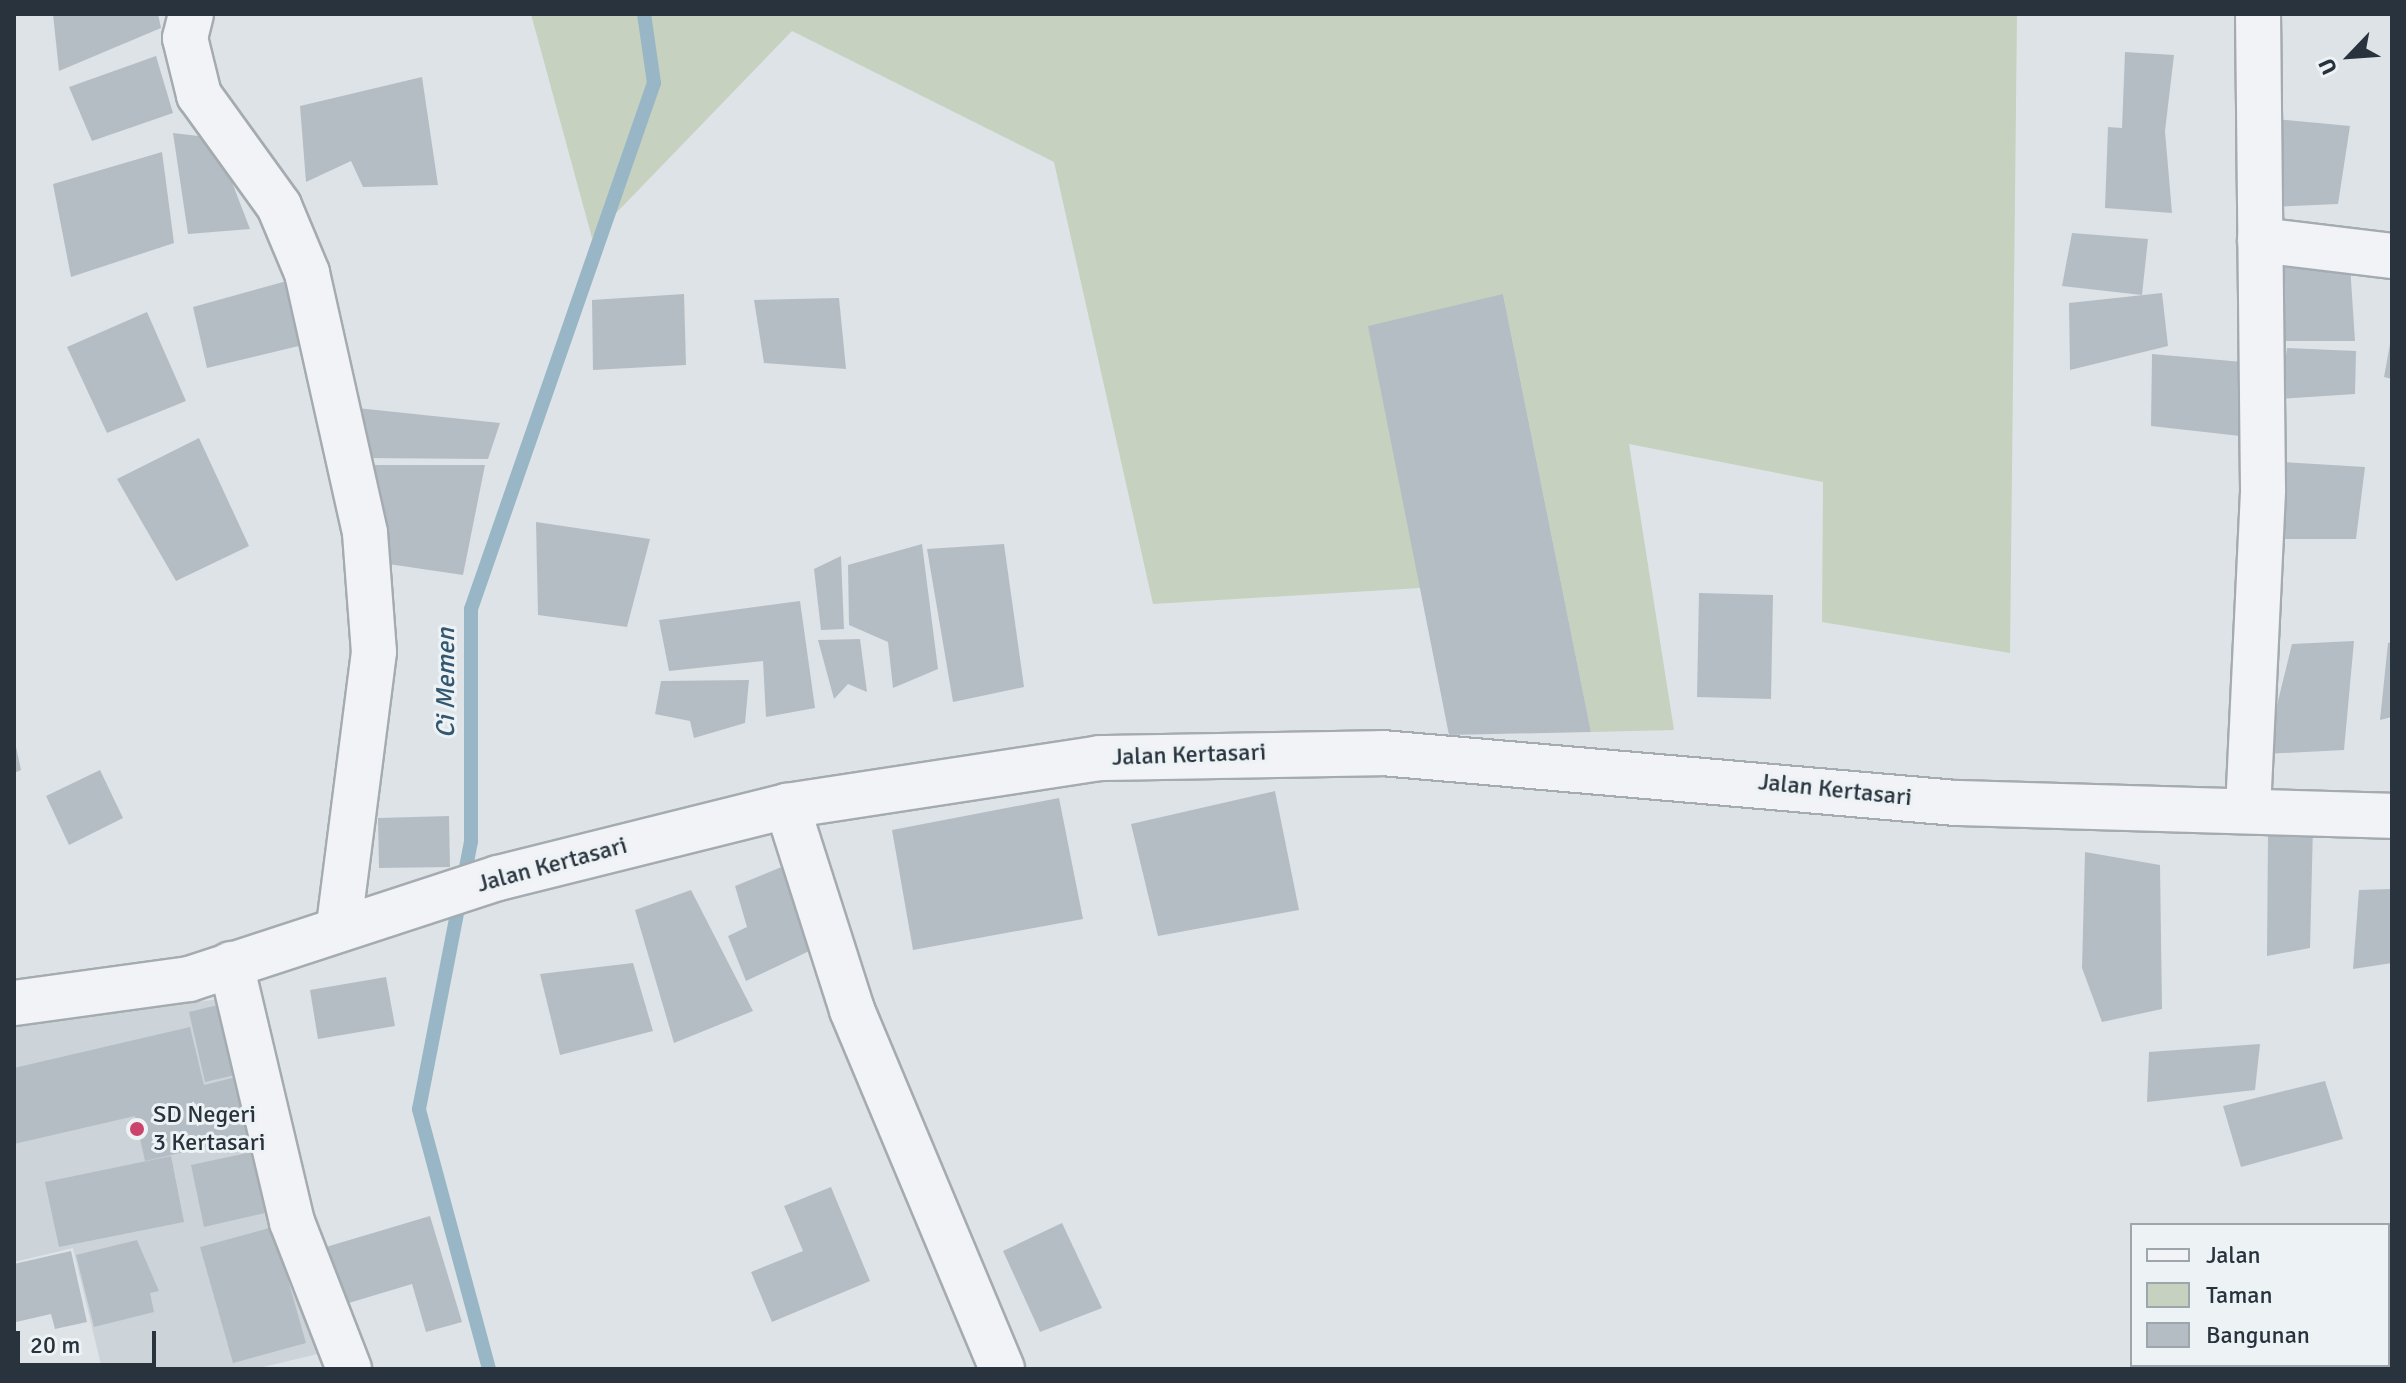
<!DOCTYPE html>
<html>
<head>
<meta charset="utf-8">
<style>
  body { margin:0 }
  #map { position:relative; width:2406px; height:1383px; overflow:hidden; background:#dee3e7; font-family:Signika,sans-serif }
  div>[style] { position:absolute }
  .built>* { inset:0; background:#ccd3d9 }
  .green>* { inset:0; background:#c6d1bf }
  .stream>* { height:14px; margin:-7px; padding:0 7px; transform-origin:7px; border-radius:7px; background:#99b6c7 }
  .building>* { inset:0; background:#b5bdc4 }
  .roads { filter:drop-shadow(2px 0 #a4abb1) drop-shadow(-2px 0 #a4abb1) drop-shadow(0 2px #a4abb1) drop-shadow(0 -2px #a4abb1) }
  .street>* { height:44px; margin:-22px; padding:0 22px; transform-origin:22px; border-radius:22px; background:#f1f3f6 }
  .dots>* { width:22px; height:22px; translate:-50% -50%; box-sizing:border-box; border:4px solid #edf2f5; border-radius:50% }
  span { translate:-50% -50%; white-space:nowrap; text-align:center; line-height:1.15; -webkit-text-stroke:6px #edf2f5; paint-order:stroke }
  .street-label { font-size:24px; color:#28333e }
  .poi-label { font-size:24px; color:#28333e }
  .left { translate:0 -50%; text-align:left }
  .water-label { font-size:26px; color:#335771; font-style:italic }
  .frame { position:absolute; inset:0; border:16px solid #28333e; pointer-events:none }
  .legend { position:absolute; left:2130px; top:1223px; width:260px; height:144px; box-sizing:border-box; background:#edf2f5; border:2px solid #9ea6ac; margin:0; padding:10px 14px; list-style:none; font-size:24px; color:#28333e }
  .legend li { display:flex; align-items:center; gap:16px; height:40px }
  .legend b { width:40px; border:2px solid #9ea6ac }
  .north { position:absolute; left:2310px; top:16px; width:80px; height:80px; -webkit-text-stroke:6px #edf2f5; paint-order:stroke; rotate:245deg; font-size:22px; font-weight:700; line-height:32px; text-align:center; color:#28333e }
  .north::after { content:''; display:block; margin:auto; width:28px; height:36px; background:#28333e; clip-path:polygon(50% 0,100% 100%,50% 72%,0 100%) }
  .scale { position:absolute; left:16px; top:1331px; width:140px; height:36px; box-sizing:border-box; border:4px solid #28333e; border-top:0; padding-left:10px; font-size:24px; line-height:28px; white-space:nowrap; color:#28333e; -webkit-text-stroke:6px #edf2f5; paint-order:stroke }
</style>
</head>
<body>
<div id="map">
  <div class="built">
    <i style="clip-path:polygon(229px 998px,330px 1351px,255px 1369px,102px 1369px,73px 1248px,14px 1262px,14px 1024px)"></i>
  </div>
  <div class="green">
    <i style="clip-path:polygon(531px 14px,2017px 14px,2010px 653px,1822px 622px,1823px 482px,1629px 444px,1674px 730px,1591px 732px,1503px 294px,1420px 588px,1153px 604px,1054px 162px,792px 31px,592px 238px)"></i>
  </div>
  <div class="stream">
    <i style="left:489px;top:1369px;width:269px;rotate:-105.1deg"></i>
    <i style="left:419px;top:1109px;width:273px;rotate:-79deg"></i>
    <i style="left:471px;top:841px;width:232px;rotate:-90deg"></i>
    <i style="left:471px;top:609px;width:557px;rotate:-70.82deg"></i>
    <i style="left:654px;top:83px;width:70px;rotate:-98.2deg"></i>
  </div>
  <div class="building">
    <i style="clip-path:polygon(53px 14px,158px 14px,161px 28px,59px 71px)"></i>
    <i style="clip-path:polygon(2125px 52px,2174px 55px,2165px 131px,2172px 213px,2105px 208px,2108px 127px,2122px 128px)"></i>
    <i style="clip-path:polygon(156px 56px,173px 113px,92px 141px,69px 87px)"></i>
    <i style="clip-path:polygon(422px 77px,438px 185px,363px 187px,351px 161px,306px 182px,300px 106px)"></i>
    <i style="clip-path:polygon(2275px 119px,2350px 126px,2338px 204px,2268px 207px)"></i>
    <i style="clip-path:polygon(173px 133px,215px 138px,250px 229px,188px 234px)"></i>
    <i style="clip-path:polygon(162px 152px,174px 243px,71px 277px,53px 184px)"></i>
    <i style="clip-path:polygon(2072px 233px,2148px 239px,2142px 295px,2062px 286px)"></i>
    <i style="clip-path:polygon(2350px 265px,2355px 341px,2283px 341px,2280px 268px)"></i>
    <i style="clip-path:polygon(294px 279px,307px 344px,207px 368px,193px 307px)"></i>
    <i style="clip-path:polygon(2162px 293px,2168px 346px,2070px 370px,2069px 303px)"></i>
    <i style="clip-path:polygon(684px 294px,686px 365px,593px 370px,592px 300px)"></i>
    <i style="clip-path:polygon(1503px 294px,1591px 732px,1449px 735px,1368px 326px)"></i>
    <i style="clip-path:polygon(839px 298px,846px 369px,764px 363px,754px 300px)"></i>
    <i style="clip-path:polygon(147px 312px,186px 401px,107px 433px,67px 347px)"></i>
    <i style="clip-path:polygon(2390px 344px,2392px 345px,2392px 379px,2384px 377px)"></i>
    <i style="clip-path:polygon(2287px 348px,2356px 351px,2355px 394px,2280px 399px)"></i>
    <i style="clip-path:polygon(2152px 354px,2254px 363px,2249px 437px,2151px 426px)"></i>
    <i style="clip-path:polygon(357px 408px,500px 423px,488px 459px,364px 458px)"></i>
    <i style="clip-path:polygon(199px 438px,249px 546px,176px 581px,117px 479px)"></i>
    <i style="clip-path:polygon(2282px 462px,2365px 467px,2356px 539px,2269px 539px)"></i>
    <i style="clip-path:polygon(368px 465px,485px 465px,463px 575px,375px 562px)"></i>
    <i style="clip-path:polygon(536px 522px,650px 539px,627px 627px,538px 615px)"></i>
    <i style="clip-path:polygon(922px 544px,938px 669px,893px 688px,888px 642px,849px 625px,848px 565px)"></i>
    <i style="clip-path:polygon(1004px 544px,1024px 687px,953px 702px,927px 549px)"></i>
    <i style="clip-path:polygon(841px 556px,844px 629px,821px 630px,814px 569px)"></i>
    <i style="clip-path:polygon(1699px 593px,1773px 595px,1771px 699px,1697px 697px)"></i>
    <i style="clip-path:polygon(800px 601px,815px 708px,766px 717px,763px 661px,669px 671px,659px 620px)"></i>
    <i style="clip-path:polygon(860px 639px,867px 692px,848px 684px,834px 699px,818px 640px)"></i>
    <i style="clip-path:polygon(2354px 641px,2344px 750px,2265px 754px,2292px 644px)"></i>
    <i style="clip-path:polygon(2392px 642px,2392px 717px,2380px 720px,2388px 643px)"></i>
    <i style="clip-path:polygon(749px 680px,745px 723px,694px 738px,690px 721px,655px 714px,661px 681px)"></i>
    <i style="clip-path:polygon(15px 742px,21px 770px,14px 773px,14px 743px)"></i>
    <i style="clip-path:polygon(100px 770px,123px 818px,69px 845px,46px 796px)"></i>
    <i style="clip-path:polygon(1275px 791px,1299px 910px,1158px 936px,1131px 824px)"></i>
    <i style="clip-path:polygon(1059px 798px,1083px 919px,913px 950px,892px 830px)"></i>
    <i style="clip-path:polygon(449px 816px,450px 867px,379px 868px,378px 818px)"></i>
    <i style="clip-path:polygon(2313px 826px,2310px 948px,2267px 956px,2268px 836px)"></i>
    <i style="clip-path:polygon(2085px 852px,2160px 865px,2162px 1009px,2102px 1022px,2082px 968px)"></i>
    <i style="clip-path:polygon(789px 864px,822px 945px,746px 981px,728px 936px,747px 927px,735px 886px)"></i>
    <i style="clip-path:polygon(2392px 889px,2392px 963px,2353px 969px,2359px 890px)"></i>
    <i style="clip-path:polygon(691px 890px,753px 1011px,674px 1043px,635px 910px)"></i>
    <i style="clip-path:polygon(633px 963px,653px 1031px,560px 1055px,540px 974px)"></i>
    <i style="clip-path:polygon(386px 977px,395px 1026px,318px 1039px,310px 990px)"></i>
    <i style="clip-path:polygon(226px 1003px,244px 1073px,205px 1082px,189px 1012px)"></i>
    <i style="clip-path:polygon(190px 1027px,204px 1085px,244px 1075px,258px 1135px,145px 1161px,135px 1116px,14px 1144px,14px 1068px)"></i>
    <i style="clip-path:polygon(2260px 1044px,2255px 1090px,2147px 1102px,2149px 1052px)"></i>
    <i style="clip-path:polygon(2325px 1081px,2343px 1139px,2241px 1167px,2223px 1106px)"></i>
    <i style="clip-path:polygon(252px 1152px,265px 1213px,204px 1227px,191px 1165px)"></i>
    <i style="clip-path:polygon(171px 1156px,184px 1222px,59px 1247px,45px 1182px)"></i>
    <i style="clip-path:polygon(831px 1187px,870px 1281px,772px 1322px,751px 1272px,803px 1251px,784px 1206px)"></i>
    <i style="clip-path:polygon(430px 1216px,462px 1322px,426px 1332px,412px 1284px,342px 1305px,326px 1247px)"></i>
    <i style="clip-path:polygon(1062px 1223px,1102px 1308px,1040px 1332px,1003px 1251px)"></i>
    <i style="clip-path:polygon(273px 1227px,306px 1343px,233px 1363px,200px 1247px)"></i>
    <i style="clip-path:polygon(137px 1240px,159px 1291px,150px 1293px,154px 1312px,94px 1327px,76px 1255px)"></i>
    <i style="clip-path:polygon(71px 1251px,87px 1322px,55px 1329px,51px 1314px,16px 1322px,14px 1264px)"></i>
  </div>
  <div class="roads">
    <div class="street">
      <i style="left:191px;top:14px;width:25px;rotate:104deg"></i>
      <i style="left:185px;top:38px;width:59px;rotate:76.2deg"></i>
      <i style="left:199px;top:95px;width:137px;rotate:54.2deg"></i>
      <i style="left:279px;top:206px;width:73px;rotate:67.3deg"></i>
      <i style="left:307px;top:273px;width:266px;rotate:77.4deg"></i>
      <i style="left:365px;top:533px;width:119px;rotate:85.7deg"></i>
      <i style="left:374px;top:652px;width:277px;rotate:97.3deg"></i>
      <i style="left:2260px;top:240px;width:133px;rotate:6.9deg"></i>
      <i style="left:787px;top:806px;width:214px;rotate:72.3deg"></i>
      <i style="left:852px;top:1010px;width:389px;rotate:67.3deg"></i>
      <i style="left:2248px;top:810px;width:320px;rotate:-87.3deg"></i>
      <i style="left:2263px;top:490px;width:476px;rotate:-90.6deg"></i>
      <i style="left:231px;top:964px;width:265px;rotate:76.7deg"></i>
      <i style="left:292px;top:1222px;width:158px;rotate:68.8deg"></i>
      <i style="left:14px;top:1003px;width:177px;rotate:-7.8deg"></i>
      <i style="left:189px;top:979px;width:325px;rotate:-18.1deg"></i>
      <i style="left:498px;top:878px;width:298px;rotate:-14deg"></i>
      <i style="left:787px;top:806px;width:316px;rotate:-8.7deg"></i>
      <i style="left:1099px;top:758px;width:283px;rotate:-1deg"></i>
      <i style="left:1382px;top:753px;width:576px;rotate:4.98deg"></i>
      <i style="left:1956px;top:803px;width:436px;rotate:1.7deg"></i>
    </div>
  </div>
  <div class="dots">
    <i style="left:137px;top:1129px;background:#cb446b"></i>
  </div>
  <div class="street-label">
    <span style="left:1189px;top:755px;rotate:-2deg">Jalan Kertasari</span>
    <span style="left:1835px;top:790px;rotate:6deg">Jalan Kertasari</span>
    <span style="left:552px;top:865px;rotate:-15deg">Jalan Kertasari</span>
  </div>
  <div class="poi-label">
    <span class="left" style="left:153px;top:1129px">SD Negeri<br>3 Kertasari</span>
  </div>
  <div class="water-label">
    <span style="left:447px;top:683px;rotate:-90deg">Ci Memen</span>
  </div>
  <div class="frame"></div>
  <ul class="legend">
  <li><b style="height:10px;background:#f1f3f6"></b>Jalan</li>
  <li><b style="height:22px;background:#c6d1bf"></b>Taman</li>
  <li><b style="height:22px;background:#b5bdc4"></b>Bangunan</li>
  </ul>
  <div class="north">U</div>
  <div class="scale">20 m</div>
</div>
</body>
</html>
